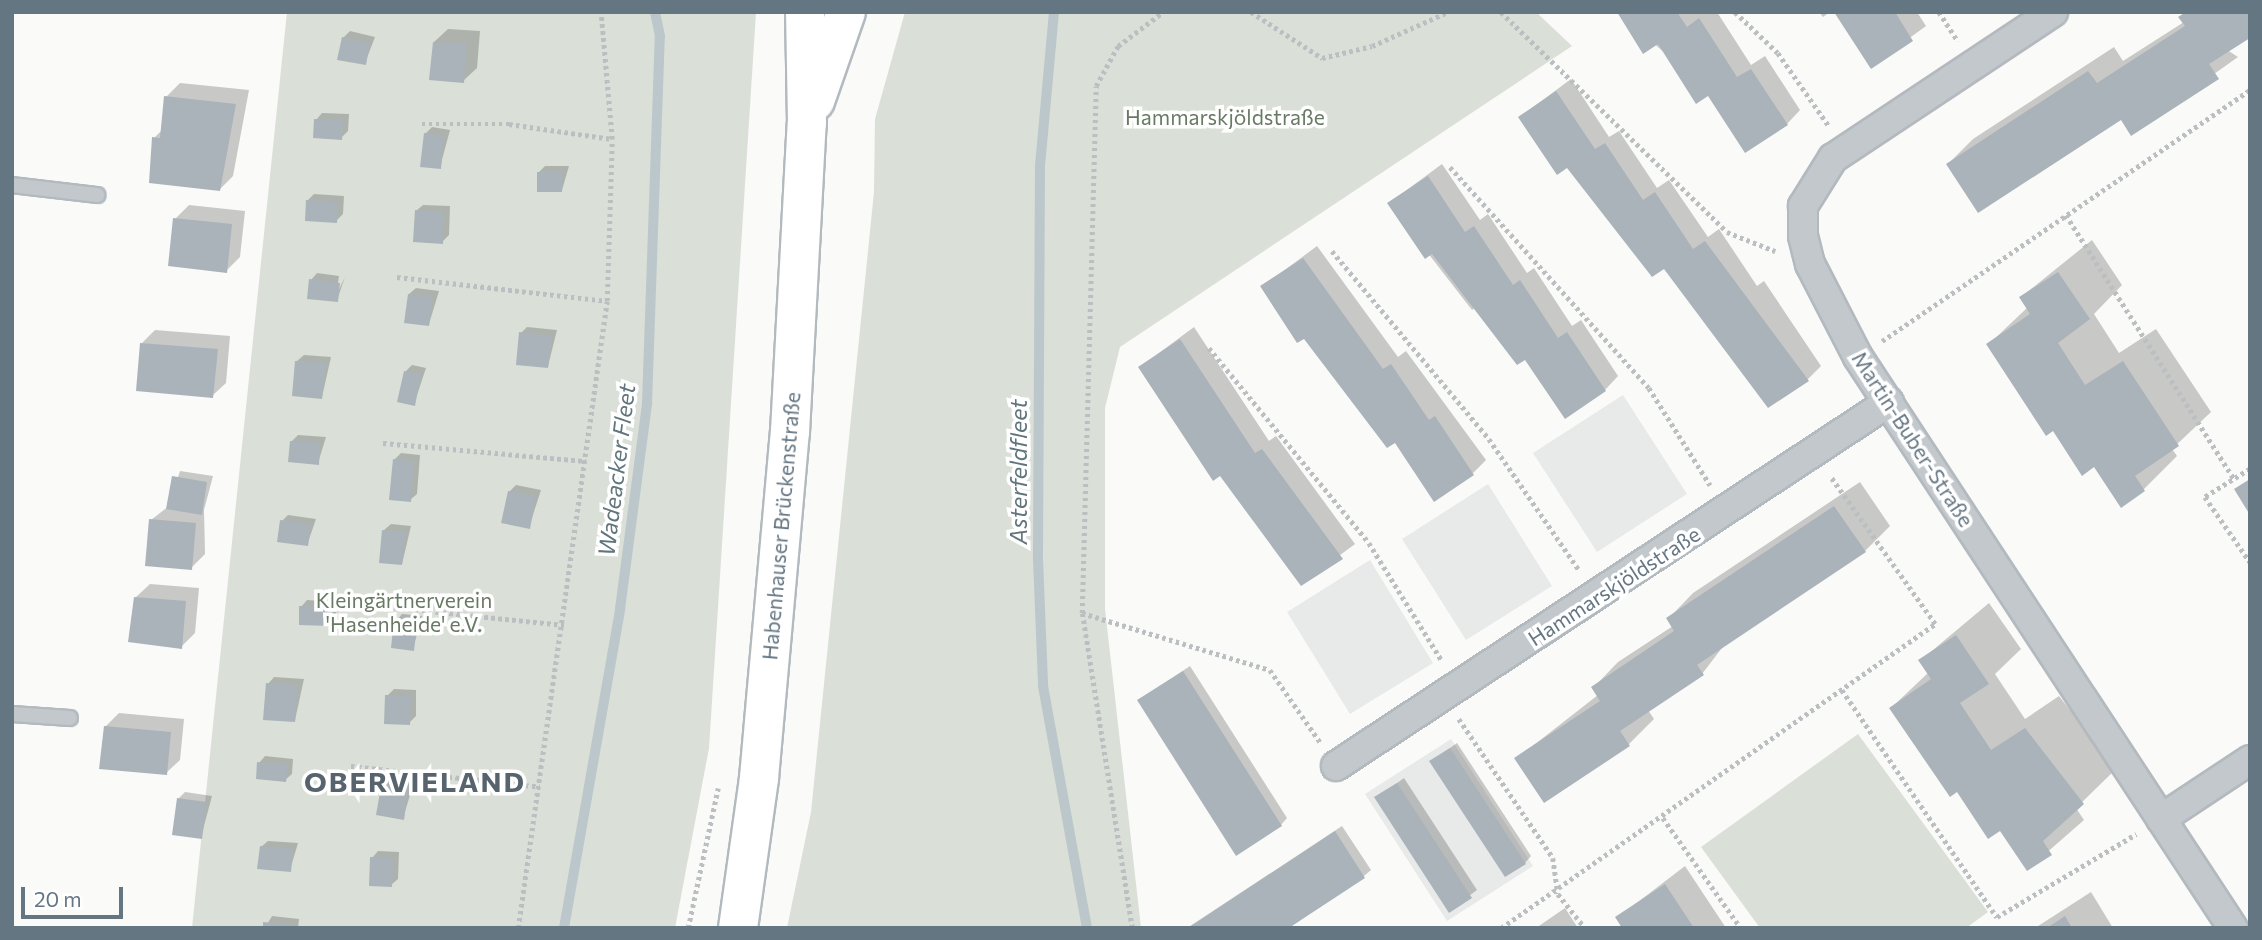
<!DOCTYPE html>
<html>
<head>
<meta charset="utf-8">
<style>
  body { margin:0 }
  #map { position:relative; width:2262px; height:940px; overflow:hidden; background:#fafaf8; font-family:Commissioner,sans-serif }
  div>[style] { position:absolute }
  .built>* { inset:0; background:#e8e9e9 }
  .green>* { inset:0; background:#dadfd7 }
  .shadow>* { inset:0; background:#0003 }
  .stream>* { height:10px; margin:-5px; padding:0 5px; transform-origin:5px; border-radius:5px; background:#bbc7cb }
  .building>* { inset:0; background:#aab3b9 }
  .path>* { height:4.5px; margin-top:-2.25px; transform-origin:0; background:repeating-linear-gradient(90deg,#bbbfc2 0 3.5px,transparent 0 7px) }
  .roads { filter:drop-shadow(2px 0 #b3babf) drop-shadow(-2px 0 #b3babf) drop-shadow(0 2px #b3babf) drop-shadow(0 -2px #b3babf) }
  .lane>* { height:14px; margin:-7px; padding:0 7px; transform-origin:7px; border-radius:7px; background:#c3c8cc }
  .street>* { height:28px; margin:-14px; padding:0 14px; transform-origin:14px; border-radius:14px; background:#c3c8cc }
  .secondary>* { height:38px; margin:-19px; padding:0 19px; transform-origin:19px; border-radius:19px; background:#fff }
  span { translate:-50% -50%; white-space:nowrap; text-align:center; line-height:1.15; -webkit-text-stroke:7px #fff; paint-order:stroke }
  .park-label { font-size:21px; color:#687a64 }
  .street-label { font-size:21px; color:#657683 }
  .water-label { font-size:23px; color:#60757c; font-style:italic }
  .district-label { font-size:28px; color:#57646e; font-weight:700; letter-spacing:2px }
  .frame { position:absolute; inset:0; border:14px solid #657683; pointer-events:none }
  .scale { position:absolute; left:21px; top:887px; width:102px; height:32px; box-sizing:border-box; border:4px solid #657683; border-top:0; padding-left:9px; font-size:21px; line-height:24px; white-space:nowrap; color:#657683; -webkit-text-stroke:5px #fff; paint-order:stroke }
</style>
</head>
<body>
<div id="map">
  <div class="built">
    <i style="clip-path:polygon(1623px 395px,1687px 494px,1597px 552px,1533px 453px)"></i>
    <i style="clip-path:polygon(1488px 484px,1552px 586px,1466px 640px,1402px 539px)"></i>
    <i style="clip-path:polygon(1370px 560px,1433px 663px,1350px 714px,1287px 612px)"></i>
    <i style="clip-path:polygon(1451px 739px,1533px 866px,1447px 921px,1365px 794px)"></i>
  </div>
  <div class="green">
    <i style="clip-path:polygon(287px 12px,756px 12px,709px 748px,675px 928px,192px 928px)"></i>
    <i style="clip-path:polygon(905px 12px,1536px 12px,1572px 46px,1120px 347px,1105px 408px,1105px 609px,1141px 928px,787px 928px,811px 812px,874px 192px,875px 119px)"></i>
    <i style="clip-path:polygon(1858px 734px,1988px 912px,1966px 928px,1760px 928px,1701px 847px)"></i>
  </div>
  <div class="shadow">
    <i style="clip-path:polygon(1619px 12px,1717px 12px,1751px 65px,1765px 56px,1800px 110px,1787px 124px,1709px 93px)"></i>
    <i style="clip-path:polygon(1819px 12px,1830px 12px,1823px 17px)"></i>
    <i style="clip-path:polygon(1836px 12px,1917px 12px,1926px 26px,1871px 66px)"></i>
    <i style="clip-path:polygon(2184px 22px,2238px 57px,2131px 133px,2121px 117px,1948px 164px,1973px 139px,2114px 47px,2123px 61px)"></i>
    <i style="clip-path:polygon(448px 29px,480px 31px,477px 68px,463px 81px,434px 42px)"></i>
    <i style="clip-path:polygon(350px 31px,375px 37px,365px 63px,343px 38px)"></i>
    <i style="clip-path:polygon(1571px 79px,1609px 137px,1619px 131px,1657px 188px,1669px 180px,1708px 237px,1719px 229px,1757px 286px,1764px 281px,1821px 366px,1807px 380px,1665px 266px,1520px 117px)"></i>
    <i style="clip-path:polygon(180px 83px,249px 90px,233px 176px,220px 189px,154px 138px,163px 129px,166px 97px)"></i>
    <i style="clip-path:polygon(322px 113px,349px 114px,348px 131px,341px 138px,316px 120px)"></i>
    <i style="clip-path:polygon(432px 127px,450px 130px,440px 167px,425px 134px)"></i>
    <i style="clip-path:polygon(1442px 164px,1480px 220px,1488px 214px,1527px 273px,1534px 268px,1572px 326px,1581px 320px,1618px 376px,1605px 390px,1526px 357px,1479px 305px,1472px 310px,1389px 203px)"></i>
    <i style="clip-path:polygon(545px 166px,569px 166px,562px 190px,539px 172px)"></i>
    <i style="clip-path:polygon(314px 194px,344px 196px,343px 214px,336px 221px,308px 200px)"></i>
    <i style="clip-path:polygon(189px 205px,245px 211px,240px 257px,226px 271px,175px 219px)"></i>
    <i style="clip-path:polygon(423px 205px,450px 206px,449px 235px,442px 242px,416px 211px)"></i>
    <i style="clip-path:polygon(2092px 240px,2122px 285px,2094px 314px,2119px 353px,2156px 329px,2211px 412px,2172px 449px,2177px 456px,2143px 490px,2095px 465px,2054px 428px,1989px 344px,2028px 307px,2021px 297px)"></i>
    <i style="clip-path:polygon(1317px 246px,1398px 357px,1406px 351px,1486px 460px,1473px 473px,1395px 441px,1262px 287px)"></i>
    <i style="clip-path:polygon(317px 273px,339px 276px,336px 296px,345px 277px,337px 300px,311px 280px)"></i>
    <i style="clip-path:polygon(416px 288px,439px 291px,429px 324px,409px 294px)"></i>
    <i style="clip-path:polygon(527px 327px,557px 330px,548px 366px,521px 333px)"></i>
    <i style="clip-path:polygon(1194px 327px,1269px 441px,1276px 436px,1355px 544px,1301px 584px,1140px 367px)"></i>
    <i style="clip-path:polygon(155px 330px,230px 336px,226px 383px,212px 396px,142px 343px)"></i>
    <i style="clip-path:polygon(304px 355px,331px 357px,322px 397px,297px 361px)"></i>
    <i style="clip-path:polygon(412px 365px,426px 368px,414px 404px,405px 372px)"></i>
    <i style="clip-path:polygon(298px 435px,326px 437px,318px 463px,291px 442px)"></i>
    <i style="clip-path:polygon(401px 453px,420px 455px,417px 494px,410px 500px,394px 460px)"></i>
    <i style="clip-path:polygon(180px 471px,213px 476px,204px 510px,205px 554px,191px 568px,151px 520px,169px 506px)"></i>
    <i style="clip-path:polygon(1860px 482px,1890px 526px,1865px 551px,1725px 644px,1702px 674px,1648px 710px,1654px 719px,1629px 744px,1516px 759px,1598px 695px,1593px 688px,1618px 662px,1673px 626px,1668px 619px,1693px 593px)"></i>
    <i style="clip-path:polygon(516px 485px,541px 490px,529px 527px,509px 492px)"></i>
    <i style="clip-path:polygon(288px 515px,316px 519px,307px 545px,282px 521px)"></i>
    <i style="clip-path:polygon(391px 524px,411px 526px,402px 564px,384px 530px)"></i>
    <i style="clip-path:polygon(150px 584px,199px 588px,195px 633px,181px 647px,136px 597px)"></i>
    <i style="clip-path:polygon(307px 600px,337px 602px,336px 617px,329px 624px,301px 607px)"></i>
    <i style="clip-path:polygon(1989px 603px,2021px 649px,1995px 674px,2025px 719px,2059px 696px,2116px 769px,2076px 808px,2084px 820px,2028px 869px,2001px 828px,1957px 790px,1891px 708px,1929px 672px,1921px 660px)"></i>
    <i style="clip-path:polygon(402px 614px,422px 616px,413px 649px,396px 621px)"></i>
    <i style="clip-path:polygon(1190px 666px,1287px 818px,1281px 825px,1139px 700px)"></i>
    <i style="clip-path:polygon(274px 677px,304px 679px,295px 720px,268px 684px)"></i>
    <i style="clip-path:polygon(394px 689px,416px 690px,416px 716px,409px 723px,387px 696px)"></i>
    <i style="clip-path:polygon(119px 713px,184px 719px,180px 760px,166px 773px,105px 727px)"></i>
    <i style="clip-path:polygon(1457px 743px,1531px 856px,1525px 863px,1432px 761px)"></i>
    <i style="clip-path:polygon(265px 756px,293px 759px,292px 774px,285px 780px,259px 763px)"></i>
    <i style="clip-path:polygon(390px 775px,415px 779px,403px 818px,383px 781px)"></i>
    <i style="clip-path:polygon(1404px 778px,1477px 890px,1450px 910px,1376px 798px)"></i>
    <i style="clip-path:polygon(185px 792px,212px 796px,201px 837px,179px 798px)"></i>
    <i style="clip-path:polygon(1342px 826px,1371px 870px,1364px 876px,1286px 928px,1187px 928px)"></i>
    <i style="clip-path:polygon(268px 841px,298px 843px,290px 870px,261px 847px)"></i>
    <i style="clip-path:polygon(378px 851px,399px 852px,398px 879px,391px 885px,372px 858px)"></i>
    <i style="clip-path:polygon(1685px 866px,1726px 928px,1624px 928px,1617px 918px)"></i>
    <i style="clip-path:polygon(2091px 892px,2113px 928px,2035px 928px)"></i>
    <i style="clip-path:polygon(1565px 908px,1578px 928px,1536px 928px)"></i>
    <i style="clip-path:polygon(272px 916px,299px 919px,298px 928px,265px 928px)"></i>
  </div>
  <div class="stream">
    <i style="left:1054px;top:12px;width:155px;rotate:95.2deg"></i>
    <i style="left:1040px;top:166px;width:393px;rotate:90.3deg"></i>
    <i style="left:1038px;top:559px;width:127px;rotate:87.7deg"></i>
    <i style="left:1043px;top:686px;width:246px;rotate:79.7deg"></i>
    <i style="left:564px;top:928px;width:324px;rotate:-80deg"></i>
    <i style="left:620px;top:609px;width:208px;rotate:-82.5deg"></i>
    <i style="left:647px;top:403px;width:367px;rotate:-88deg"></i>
    <i style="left:660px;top:36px;width:25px;rotate:-102deg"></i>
  </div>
  <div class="building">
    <i style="clip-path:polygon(1617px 12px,1677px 12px,1687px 27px,1699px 18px,1737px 77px,1751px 69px,1788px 125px,1745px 153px,1708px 96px,1696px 104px,1658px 44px,1643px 54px)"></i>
    <i style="clip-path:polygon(1834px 12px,1895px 12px,1913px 41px,1871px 69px)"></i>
    <i style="clip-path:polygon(2186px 12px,2250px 12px,2250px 38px,2209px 64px,2219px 79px,2131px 136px,2121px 120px,1978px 213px,1946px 164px,2088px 71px,2097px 83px,2185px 26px,2178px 17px)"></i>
    <i style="clip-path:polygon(342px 37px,370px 43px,366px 65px,337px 60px)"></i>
    <i style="clip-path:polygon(433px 42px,467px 44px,464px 83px,429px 80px)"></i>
    <i style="clip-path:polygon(1556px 91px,1595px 149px,1605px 143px,1643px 200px,1655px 192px,1693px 249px,1705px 241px,1809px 381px,1768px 408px,1664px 269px,1652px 277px,1567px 168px,1557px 175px,1518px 117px)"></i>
    <i style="clip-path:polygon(164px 96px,236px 104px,220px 191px,149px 183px,152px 137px,160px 138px)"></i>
    <i style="clip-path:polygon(314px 119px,343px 120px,342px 140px,313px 138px)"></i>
    <i style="clip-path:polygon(424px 133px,444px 136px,441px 169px,420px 167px)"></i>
    <i style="clip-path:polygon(537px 172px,563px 172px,562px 192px,537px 192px)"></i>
    <i style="clip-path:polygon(1428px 176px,1465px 232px,1474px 226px,1513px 285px,1520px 280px,1558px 338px,1567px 332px,1606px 391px,1565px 419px,1525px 360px,1517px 365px,1432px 254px,1425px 259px,1387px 203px)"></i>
    <i style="clip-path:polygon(306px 200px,338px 202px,337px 223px,305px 221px)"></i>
    <i style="clip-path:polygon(415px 210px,444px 212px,443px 244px,413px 242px)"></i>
    <i style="clip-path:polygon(173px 218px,232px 224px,227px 273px,168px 266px)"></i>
    <i style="clip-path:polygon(1303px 258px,1383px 369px,1391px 364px,1429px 420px,1435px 416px,1474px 475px,1434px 502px,1395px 443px,1387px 448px,1304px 339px,1297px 343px,1260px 286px)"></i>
    <i style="clip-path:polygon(2058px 272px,2090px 319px,2058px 343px,2085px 385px,2123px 361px,2179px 446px,2135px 476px,2145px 491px,2121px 508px,2094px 467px,2082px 476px,2053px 431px,2046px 436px,1986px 344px,2030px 314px,2019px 297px)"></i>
    <i style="clip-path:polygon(309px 279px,340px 283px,338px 302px,307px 299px)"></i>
    <i style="clip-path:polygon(408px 294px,433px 297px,429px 326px,404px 323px)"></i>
    <i style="clip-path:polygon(519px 332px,552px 336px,548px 368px,516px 365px)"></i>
    <i style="clip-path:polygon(1180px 339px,1255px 453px,1262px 449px,1343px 559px,1301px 586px,1220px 476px,1213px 481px,1138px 367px)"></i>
    <i style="clip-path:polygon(140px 343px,218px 349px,213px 398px,136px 391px)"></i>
    <i style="clip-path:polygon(295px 361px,326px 363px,322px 399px,292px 396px)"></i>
    <i style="clip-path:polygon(404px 371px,421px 374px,415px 406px,397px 402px)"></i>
    <i style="clip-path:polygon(290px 441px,320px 443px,319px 465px,288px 462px)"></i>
    <i style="clip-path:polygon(393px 459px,414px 461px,411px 502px,389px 500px)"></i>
    <i style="clip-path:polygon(172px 476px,207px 482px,202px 515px,166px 509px)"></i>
    <i style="clip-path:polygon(2250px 479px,2250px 515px,2234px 489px)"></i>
    <i style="clip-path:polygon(508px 491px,536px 496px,530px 529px,501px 523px)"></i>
    <i style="clip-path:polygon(1834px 506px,1866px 552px,1697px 665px,1704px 675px,1620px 731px,1630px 746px,1544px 803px,1514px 758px,1600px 701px,1591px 687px,1674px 631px,1666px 618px)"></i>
    <i style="clip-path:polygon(149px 519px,196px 523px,192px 570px,145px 566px)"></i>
    <i style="clip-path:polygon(280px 520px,311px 525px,308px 546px,277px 542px)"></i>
    <i style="clip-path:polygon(382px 530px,405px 532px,402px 565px,379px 563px)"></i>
    <i style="clip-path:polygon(134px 597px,186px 601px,182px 649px,128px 642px)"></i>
    <i style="clip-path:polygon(299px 606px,331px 607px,330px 626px,299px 625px)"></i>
    <i style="clip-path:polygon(394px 620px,417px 622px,414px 651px,391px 648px)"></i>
    <i style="clip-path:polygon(1956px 635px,1989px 684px,1960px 703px,1991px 750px,2025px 728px,2084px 804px,2043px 841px,2052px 855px,2027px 871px,2000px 831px,1988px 839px,1957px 792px,1950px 797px,1889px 708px,1931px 679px,1918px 660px)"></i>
    <i style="clip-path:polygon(1183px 671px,1282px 826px,1236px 856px,1137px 700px)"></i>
    <i style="clip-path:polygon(266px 683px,298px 685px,295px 722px,263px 720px)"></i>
    <i style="clip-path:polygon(385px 695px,411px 696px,410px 725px,384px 724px)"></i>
    <i style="clip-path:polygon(104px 726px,171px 732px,167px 775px,99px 769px)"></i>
    <i style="clip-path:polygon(1450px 748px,1526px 864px,1505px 877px,1429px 761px)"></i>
    <i style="clip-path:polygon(257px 762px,288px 765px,286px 782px,256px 779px)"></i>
    <i style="clip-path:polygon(382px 781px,409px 785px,404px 820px,376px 815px)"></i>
    <i style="clip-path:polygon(1397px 783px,1472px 898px,1449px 913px,1374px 797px)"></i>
    <i style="clip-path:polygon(177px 798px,207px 802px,202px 839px,172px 835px)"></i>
    <i style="clip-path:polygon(1335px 831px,1365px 878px,1307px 916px,1289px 928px,1188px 928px)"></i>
    <i style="clip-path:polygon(260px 846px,293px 849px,291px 872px,257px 869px)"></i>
    <i style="clip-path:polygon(370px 857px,393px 858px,392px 887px,369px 886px)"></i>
    <i style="clip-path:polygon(1665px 884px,1694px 928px,1622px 928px,1615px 917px)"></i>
    <i style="clip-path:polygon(2065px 916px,2072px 928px,2047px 928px)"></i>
    <i style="clip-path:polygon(263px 922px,293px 925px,293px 928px,263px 928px)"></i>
  </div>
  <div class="path">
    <i style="left:1251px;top:12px;width:85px;rotate:32.9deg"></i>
    <i style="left:1322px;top:58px;width:51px;rotate:-13.5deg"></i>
    <i style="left:1372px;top:46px;width:83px;rotate:-24.1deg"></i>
    <i style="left:1501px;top:12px;width:315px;rotate:44.2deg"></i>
    <i style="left:1727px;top:232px;width:52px;rotate:21.6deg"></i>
    <i style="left:1735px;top:12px;width:59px;rotate:43.6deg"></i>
    <i style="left:1778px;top:53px;width:89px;rotate:55.1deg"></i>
    <i style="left:1939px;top:12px;width:35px;rotate:57deg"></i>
    <i style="left:422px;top:124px;width:87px"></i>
    <i style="left:509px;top:124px;width:104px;rotate:8.3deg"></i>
    <i style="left:1450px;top:167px;width:297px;rotate:48deg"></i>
    <i style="left:1649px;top:388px;width:115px;rotate:57.8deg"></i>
    <i style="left:2066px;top:215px;width:313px;rotate:57.5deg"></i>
    <i style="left:1332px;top:251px;width:245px;rotate:50.1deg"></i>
    <i style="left:1489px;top:439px;width:159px;rotate:55.5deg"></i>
    <i style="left:397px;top:277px;width:211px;rotate:6.5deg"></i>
    <i style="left:1882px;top:341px;width:445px;rotate:-34.3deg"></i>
    <i style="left:1209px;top:348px;width:252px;rotate:50.6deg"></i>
    <i style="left:1369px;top:543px;width:137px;rotate:58.2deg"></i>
    <i style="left:383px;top:443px;width:204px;rotate:5.1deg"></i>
    <i style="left:2250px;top:469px;width:53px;rotate:148.1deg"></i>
    <i style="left:2205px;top:497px;width:79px;rotate:55.3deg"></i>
    <i style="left:373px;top:605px;width:192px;rotate:6deg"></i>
    <i style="left:1082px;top:613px;width:196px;rotate:16.9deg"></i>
    <i style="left:1270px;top:670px;width:88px;rotate:55.2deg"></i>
    <i style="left:1842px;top:690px;width:275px;rotate:55.7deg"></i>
    <i style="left:1997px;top:917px;width:162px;rotate:-30.8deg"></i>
    <i style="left:1459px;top:719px;width:168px;rotate:55.9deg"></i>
    <i style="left:1553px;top:858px;width:36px;rotate:82deg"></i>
    <i style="left:1558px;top:894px;width:43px;rotate:51.5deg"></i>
    <i style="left:351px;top:766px;width:190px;rotate:6.3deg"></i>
    <i style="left:1663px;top:818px;width:135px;rotate:54.7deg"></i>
    <i style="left:518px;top:928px;width:633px;rotate:-81.92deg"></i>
    <i style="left:607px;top:301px;width:162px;rotate:-88.2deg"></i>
    <i style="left:612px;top:139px;width:127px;rotate:-95deg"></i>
    <i style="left:688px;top:928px;width:143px;rotate:-77.9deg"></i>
    <i style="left:1132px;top:928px;width:319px;rotate:-99deg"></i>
    <i style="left:1082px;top:613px;width:527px;rotate:-88.48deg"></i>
    <i style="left:1096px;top:86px;width:46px;rotate:-61.2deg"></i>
    <i style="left:1118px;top:46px;width:56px;rotate:-37.1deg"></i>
    <i style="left:1501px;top:928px;width:530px;rotate:-35.01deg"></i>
    <i style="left:1935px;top:624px;width:181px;rotate:-125.4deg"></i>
  </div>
  <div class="roads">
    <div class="lane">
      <i style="left:12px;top:185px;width:86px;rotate:6.7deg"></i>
      <i style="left:12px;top:714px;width:58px;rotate:3.9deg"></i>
    </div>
    <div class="street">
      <i style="left:2053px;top:12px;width:264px;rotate:146.4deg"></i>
      <i style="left:1833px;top:158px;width:57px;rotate:122deg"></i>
      <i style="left:1803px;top:206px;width:30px;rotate:90deg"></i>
      <i style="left:1803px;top:236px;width:29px;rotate:76deg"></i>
      <i style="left:1810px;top:264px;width:105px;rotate:62.7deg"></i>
      <i style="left:1858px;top:357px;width:683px;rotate:56.71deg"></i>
      <i style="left:1336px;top:766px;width:662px;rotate:-33.35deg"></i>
      <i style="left:2161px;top:819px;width:107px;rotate:-33.5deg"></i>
    </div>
    <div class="secondary">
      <i style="left:815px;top:101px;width:94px;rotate:-70.8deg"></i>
      <i style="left:738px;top:928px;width:151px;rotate:-82deg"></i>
      <i style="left:759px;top:778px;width:347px;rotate:-84.9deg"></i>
      <i style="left:790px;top:432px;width:309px;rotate:-86.9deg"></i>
      <i style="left:807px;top:123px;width:111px;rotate:-91deg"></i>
    </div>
  </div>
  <div class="park-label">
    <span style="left:1225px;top:117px">Hammarskjöldstraße</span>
    <span style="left:404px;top:612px">Kleingärtnerverein<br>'Hasenheide' e.V.</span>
  </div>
  <div class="street-label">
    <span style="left:1913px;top:439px;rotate:57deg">Martin-Buber-Straße</span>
    <span style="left:781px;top:526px;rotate:-85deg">Habenhauser Brückenstraße</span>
    <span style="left:1614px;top:586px;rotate:-33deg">Hammarskjöldstraße</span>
  </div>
  <div class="water-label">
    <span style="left:616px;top:470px;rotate:-83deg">Wadeacker Fleet</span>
    <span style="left:1018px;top:472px;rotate:-90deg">Asterfeldfleet</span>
  </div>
  <div class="district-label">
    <span style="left:415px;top:781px">OBERVIELAND</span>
  </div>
  <div class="frame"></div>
  <div class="scale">20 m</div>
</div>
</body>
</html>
